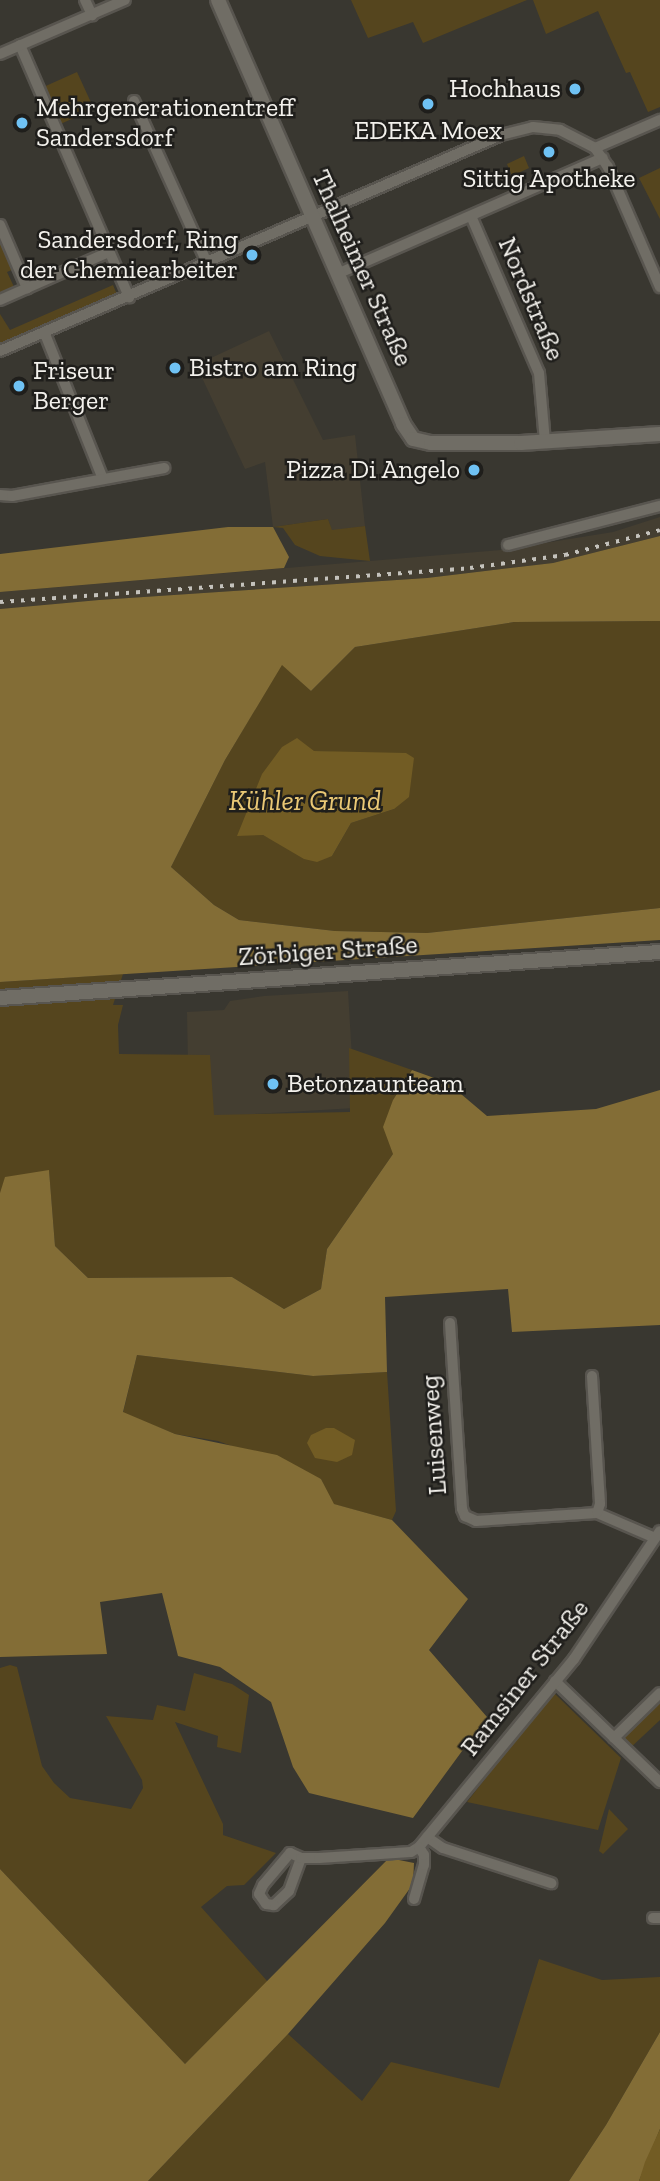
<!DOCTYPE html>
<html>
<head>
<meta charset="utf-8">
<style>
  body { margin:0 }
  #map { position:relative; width:660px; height:2181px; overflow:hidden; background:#393730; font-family:"Zilla Slab",serif }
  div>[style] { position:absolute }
  .built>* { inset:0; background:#443e31 }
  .green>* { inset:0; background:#55451e }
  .forest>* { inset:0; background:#836d36 }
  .water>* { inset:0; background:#725c24 }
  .roads { filter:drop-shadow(2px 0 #58554f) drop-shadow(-2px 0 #58554f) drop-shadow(0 2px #58554f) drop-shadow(0 -2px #58554f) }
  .minor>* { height:10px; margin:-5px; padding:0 5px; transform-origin:5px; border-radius:5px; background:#706d65 }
  .tertiary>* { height:14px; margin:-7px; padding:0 7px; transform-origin:7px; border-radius:7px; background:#706d65 }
  .rail>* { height:3.5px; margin-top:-1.75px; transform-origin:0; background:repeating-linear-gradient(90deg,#c4c2bc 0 3.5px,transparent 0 10.5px) }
  .dots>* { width:19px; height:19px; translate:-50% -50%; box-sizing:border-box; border:4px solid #1f1e1b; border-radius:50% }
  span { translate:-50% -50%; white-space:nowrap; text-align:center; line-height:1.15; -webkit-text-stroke:5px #1f1e1b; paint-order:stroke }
  .poi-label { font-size:26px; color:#f3f1ec }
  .right { translate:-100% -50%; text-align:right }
  .left { translate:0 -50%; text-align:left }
  .street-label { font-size:26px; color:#f3f1ec }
  .water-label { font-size:28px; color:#eac875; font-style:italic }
</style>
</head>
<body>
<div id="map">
  <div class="built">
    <i style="clip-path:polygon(269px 331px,323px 440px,355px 435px,365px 526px,332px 531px,328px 519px,273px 527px,265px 462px,245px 469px,196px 365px)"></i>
    <i style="clip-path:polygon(660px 517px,660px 536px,553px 563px,427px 578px,99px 600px,0 609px,0 592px,501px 550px,613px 532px)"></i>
    <i style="clip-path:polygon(348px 991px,355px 1108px,189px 1118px,187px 1012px,224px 1010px,230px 1001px,264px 996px)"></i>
  </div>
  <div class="green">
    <i style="clip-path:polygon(351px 0,527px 0,423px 43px,413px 22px,368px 38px)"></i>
    <i style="clip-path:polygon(533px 0,660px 0,660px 107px,648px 112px,630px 72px,626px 73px,598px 11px,546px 34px)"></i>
    <i style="clip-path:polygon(77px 72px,94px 109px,56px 126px,39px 89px)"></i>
    <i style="clip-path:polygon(524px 156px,529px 168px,512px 176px,507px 164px)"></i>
    <i style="clip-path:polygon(660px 168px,660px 219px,639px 178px)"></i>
    <i style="clip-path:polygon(0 238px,14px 269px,7px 272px,15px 289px,0 295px)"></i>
    <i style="clip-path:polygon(113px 285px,118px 297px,7px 345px,0 345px,0 314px,10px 330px)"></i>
    <i style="clip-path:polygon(328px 519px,332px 530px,365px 526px,370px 561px,320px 556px,295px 545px,283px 528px,273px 527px)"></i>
    <i style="clip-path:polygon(evenodd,660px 621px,660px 908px,427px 933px,335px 931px,239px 920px,214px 905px,171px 867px,225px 760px,282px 664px,311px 691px,355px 647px,514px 622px,660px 621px,313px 751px,334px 752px,394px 809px,351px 823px,332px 856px,281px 844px,263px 835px,313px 751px)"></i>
    <i style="clip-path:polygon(123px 974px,113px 1005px,123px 1005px,118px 1025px,119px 1054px,210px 1055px,214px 1115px,350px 1112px,349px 1048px,412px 1070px,393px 1100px,393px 1154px,327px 1249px,321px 1289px,284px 1309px,232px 1277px,88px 1278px,55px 1246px,49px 1171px,0 1193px,0 982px)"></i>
    <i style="clip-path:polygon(137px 1355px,313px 1376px,387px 1372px,396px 1511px,392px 1520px,333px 1504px,321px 1479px,218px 1441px,175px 1434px,123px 1413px)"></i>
    <i style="clip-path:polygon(10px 1665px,17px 1667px,42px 1766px,54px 1783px,70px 1798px,131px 1809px,143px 1788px,142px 1780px,106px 1716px,153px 1720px,157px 1705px,185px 1711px,194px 1673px,232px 1684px,249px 1695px,241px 1753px,217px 1747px,218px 1736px,175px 1722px,223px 1824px,223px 1835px,276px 1853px,244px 1885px,227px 1886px,201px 1907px,268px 1982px,185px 2064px,0 1869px,0 1668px)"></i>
    <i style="clip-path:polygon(553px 1692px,621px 1758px,598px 1830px,467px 1802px)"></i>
    <i style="clip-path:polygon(660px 1693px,660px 1720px,627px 1751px,614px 1738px)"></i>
    <i style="clip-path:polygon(609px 1809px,628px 1829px,603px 1854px,599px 1851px)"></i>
    <i style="clip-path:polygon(539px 1959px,602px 1980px,660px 1977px,660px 2032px,606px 2125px,569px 2181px,148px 2181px,288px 2034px,362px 2101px,391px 2062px,499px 2088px)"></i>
  </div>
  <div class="forest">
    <i style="clip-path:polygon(228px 527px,273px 527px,289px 557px,284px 568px,0 592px,0 554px)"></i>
    <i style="clip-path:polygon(660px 536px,660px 621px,514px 622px,355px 647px,311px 691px,282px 665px,225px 760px,171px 867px,214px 905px,239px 920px,335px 931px,427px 933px,660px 908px,660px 940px,0 982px,0 609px,99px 600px,427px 578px,553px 563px)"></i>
    <i style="clip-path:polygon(412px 1070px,448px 1083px,487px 1116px,596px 1109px,660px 1090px,660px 1325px,512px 1332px,508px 1289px,385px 1297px,387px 1372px,313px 1376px,137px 1355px,123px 1412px,175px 1434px,277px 1455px,321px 1479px,334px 1504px,392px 1520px,468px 1599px,429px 1650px,487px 1717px,413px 1818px,309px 1793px,293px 1767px,271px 1702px,220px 1667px,178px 1656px,162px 1593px,100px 1602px,107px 1654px,0 1657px,0 1193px,5px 1177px,49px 1170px,55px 1246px,88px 1278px,232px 1277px,284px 1309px,321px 1289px,327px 1249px,393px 1154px,383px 1127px,393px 1100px)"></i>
    <i style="clip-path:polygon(389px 1858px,414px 1863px,413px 1884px,385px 1923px,288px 2034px,148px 2181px,0 2181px,0 1869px,185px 2064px)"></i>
    <i style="clip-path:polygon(660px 2032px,660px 2129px,639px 2181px,569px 2181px,606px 2125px)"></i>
  </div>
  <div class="water">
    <i style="clip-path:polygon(297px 738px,314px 751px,406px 753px,414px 758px,409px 797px,394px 809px,351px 823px,332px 856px,317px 862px,304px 859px,263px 835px,237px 836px,262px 774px,282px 747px)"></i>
    <i style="clip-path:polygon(326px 1428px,334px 1428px,355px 1440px,352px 1455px,337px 1462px,315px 1458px,307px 1443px,311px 1435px)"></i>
    <i style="clip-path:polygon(660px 2129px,660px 2181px,639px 2181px,645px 2162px)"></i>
  </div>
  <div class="roads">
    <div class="minor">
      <i style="left:85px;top:0;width:17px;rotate:65deg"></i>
      <i style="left:20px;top:45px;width:275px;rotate:66.6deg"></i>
      <i style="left:0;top:54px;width:136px;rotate:-23.4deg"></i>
      <i style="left:134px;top:101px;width:178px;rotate:65.7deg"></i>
      <i style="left:595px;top:148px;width:71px;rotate:-23.3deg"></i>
      <i style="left:471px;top:216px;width:171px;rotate:66.6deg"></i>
      <i style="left:539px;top:373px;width:69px;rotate:85deg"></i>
      <i style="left:0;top:225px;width:69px;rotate:66.8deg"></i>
      <i style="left:337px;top:274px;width:290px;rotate:-23.6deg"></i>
      <i style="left:0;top:300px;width:119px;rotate:-23.8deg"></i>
      <i style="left:45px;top:334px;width:156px;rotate:68.2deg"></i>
      <i style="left:0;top:351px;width:546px;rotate:-23.32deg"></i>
      <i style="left:501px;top:135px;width:33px;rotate:-14deg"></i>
      <i style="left:533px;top:127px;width:27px;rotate:6deg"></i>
      <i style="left:560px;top:130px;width:39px;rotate:27deg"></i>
      <i style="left:595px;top:148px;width:23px;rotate:56deg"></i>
      <i style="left:608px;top:167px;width:131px;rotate:66.6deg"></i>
      <i style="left:0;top:495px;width:12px;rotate:5deg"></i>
      <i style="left:12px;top:496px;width:155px;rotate:-10.4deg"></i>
      <i style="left:508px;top:545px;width:157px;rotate:-14.4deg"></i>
      <i style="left:450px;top:1323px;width:186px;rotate:86.3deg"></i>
      <i style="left:462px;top:1509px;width:8px;rotate:67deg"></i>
      <i style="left:465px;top:1516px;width:12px;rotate:24deg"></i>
      <i style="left:476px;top:1521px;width:121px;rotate:-3.8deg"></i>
      <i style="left:597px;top:1513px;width:63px;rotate:23.3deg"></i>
      <i style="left:592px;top:1376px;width:128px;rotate:86.4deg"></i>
      <i style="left:600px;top:1504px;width:9px;rotate:108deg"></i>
      <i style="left:555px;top:1681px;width:146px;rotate:43.9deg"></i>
      <i style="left:614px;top:1738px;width:64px;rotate:-44.4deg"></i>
      <i style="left:427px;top:1837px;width:19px;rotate:35deg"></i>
      <i style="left:443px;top:1848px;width:114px;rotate:18deg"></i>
      <i style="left:301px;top:1858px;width:35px;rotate:110deg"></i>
      <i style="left:289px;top:1891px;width:21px;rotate:137deg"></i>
      <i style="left:274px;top:1905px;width:8px;rotate:-173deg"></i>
      <i style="left:266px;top:1904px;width:12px;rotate:-125deg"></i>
      <i style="left:259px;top:1894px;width:10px;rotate:-66deg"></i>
      <i style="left:263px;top:1885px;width:42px;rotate:-49.8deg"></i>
      <i style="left:290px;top:1853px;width:12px;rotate:24deg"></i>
      <i style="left:301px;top:1858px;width:18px"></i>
      <i style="left:319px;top:1858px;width:92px;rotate:-3.7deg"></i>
      <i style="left:411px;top:1852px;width:9px;rotate:-32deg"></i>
      <i style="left:419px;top:1847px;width:244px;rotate:-50.5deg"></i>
      <i style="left:574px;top:1659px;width:154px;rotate:-56.1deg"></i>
      <i style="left:414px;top:1899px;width:35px;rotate:-74deg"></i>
      <i style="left:424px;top:1865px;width:10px;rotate:-90deg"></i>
      <i style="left:424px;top:1855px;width:9px;rotate:-122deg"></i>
      <i style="left:653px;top:1918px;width:7px"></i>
    </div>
    <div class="tertiary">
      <i style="left:218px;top:0;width:463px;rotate:66.4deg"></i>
      <i style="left:403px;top:424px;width:18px;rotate:56deg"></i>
      <i style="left:413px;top:439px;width:18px;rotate:13deg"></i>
      <i style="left:431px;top:443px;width:90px"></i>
      <i style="left:521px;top:443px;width:139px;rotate:-3.7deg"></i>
      <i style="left:0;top:998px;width:662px;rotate:-3.99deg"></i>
    </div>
  </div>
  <div class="rail">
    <i style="left:0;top:602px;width:471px;rotate:-4.1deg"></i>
    <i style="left:470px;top:568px;width:96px;rotate:-7.8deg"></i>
    <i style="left:565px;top:555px;width:98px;rotate:-14.7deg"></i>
  </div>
  <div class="dots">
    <i style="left:575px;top:89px;background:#6fc2f4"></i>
    <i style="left:428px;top:104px;background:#6fc2f4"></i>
    <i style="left:22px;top:123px;background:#6fc2f4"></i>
    <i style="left:549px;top:152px;background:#6fc2f4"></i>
    <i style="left:252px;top:255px;background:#6fc2f4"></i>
    <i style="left:175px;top:368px;background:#6fc2f4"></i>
    <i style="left:19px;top:386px;background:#6fc2f4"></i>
    <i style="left:474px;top:470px;background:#6fc2f4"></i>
    <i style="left:273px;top:1084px;background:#6fc2f4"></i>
  </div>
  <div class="poi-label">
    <span class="right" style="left:561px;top:89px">Hochhaus</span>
    <span class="left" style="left:36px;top:123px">Mehrgenerationentreff<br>Sandersdorf</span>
    <span style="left:428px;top:131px">EDEKA Moex</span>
    <span style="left:549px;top:179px">Sittig Apotheke</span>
    <span class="right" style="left:238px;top:255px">Sandersdorf, Ring<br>der Chemiearbeiter</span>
    <span class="left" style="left:189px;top:368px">Bistro am Ring</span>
    <span class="left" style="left:33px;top:386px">Friseur<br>Berger</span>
    <span class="right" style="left:460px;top:470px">Pizza Di Angelo</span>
    <span class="left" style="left:287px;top:1084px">Betonzaunteam</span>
  </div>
  <div class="street-label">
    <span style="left:362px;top:268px;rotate:66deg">Thalheimer Straße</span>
    <span style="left:531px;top:299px;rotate:67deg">Nordstraße</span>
    <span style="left:328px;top:951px;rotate:-4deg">Zörbiger Straße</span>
    <span style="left:434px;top:1435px;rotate:-94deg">Luisenweg</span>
    <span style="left:525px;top:1678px;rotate:-52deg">Ramsiner Straße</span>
  </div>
  <div class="water-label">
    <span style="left:305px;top:801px">Kühler Grund</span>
  </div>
</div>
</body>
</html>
